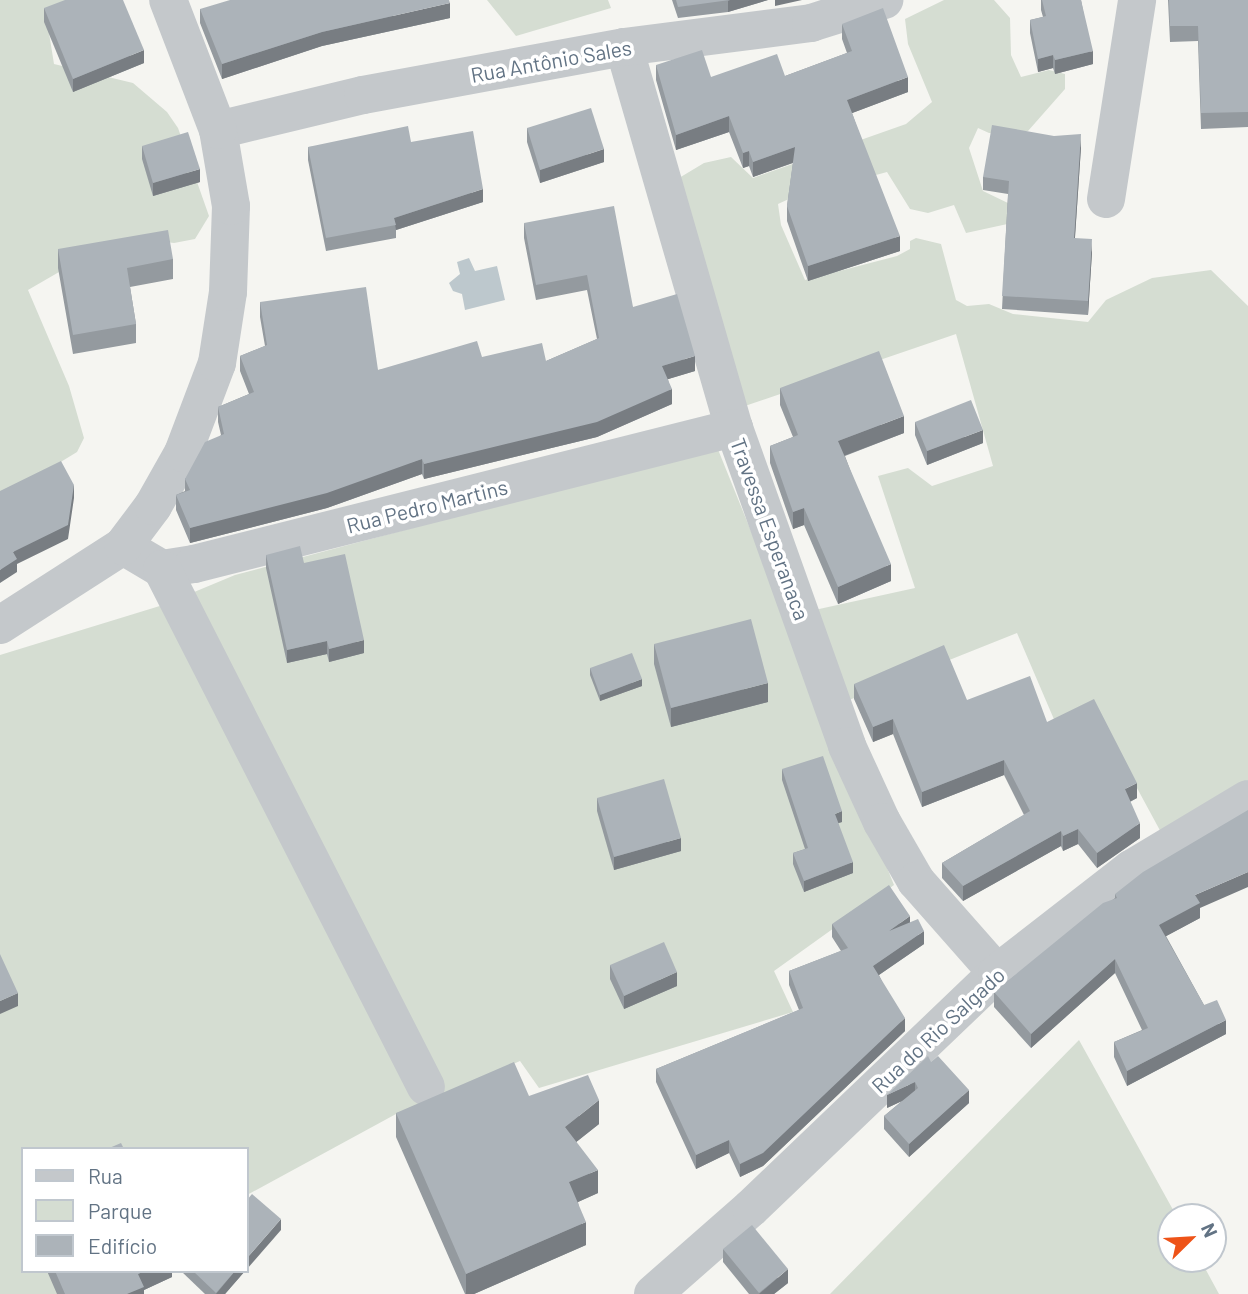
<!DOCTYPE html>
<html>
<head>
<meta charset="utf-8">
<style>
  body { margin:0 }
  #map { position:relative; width:1248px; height:1294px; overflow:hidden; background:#f5f5f1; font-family:Barlow,sans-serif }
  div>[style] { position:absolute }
  .green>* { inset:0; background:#d5ddd2 }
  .water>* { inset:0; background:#bdc8cd }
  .minor>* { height:38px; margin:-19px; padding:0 19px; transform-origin:19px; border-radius:19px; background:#c4c8cb }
  .wall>* { inset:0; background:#949a9f }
  .shaded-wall>* { inset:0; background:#787d82 }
  .building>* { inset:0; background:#acb3b9 }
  span { translate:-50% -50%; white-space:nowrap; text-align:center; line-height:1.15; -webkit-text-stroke:7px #fff; paint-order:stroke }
  .street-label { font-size:21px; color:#627384 }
  .legend { position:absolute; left:21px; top:1147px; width:228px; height:126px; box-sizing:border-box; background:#fff; border:2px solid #c0c7ce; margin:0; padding:9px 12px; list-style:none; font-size:21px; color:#627384 }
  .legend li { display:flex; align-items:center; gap:14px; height:35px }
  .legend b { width:35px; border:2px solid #c0c7ce }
  .north { position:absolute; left:1157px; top:1203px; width:70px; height:70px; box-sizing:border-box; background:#fff; border:2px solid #c0c7ce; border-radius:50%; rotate:66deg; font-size:19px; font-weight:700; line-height:28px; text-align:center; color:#627384 }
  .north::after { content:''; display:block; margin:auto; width:24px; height:32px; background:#ee5318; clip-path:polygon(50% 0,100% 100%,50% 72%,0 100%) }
</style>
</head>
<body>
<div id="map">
  <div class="green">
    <i style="clip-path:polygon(0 0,79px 0,49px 33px,54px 64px,133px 83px,167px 112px,178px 128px,209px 216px,195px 239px,174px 243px,142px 239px,97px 250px,28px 290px,69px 386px,84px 438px,77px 452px,0 499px)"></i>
    <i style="clip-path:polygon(487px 0,608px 0,611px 8px,516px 36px)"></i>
    <i style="clip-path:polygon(944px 0,994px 0,1010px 18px,1011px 55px,1021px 77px,1049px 70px,1065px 74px,1065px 89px,1028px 131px,989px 133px,978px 128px,969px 148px,983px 191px,1010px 204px,1012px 223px,966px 233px,954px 205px,928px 213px,910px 209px,887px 172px,791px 198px,778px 204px,781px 225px,805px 280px,897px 256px,910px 249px,910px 241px,916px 238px,941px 244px,956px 300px,967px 306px,989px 304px,1013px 314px,1088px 322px,1106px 300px,1152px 278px,1211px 270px,1248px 306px,1248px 788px,1163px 836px,1092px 705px,1056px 724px,1017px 633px,844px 702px,810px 611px,915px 588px,878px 476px,908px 468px,932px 486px,993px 466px,956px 334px,742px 407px,674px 181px,704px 163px,731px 157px,753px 178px,906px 124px,932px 102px,908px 44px,905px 19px)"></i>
    <i style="clip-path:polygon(717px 447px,894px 885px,774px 971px,793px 1012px,539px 1088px,520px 1061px,396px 1114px,247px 1195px,247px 1149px,23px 1149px,23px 1271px,106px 1271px,64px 1294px,0 1294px,0 655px,163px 605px,235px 575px)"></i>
    <i style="clip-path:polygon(1079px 1040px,1177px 1217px,1171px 1217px,1171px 1259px,1200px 1259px,1219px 1294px,830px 1294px)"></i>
  </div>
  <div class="water">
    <i style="clip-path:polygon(469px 258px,475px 271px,497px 266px,505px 300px,465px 310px,462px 294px,453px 291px,449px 283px,460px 274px,457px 262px)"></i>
  </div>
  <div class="minor">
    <i style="left:624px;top:47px;width:397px;rotate:73.9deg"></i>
    <i style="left:734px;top:428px;width:337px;rotate:70.4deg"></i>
    <i style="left:847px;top:746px;width:84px;rotate:65.3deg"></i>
    <i style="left:882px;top:822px;width:68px;rotate:60deg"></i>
    <i style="left:916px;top:881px;width:123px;rotate:48.6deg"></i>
    <i style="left:218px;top:130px;width:149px;rotate:-13.6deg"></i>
    <i style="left:363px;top:95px;width:265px;rotate:-10.4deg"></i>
    <i style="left:624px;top:47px;width:189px;rotate:-7.3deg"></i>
    <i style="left:811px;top:23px;width:77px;rotate:-17.5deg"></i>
    <i style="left:1106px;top:199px;width:201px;rotate:-81.1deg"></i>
    <i style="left:123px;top:546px;width:45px;rotate:30.5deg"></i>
    <i style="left:162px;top:569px;width:32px;rotate:-9deg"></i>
    <i style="left:194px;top:564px;width:557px;rotate:-14.14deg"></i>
    <i style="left:162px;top:569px;width:581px;rotate:62.99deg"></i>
    <i style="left:0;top:625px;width:146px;rotate:-32.7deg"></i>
    <i style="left:123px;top:546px;width:50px;rotate:-53.1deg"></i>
    <i style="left:153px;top:506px;width:61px;rotate:-60.5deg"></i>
    <i style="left:183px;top:453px;width:96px;rotate:-69.3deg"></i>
    <i style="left:217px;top:363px;width:72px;rotate:-81.2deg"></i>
    <i style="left:228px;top:292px;width:86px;rotate:-88deg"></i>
    <i style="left:231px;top:206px;width:77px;rotate:-99.7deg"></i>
    <i style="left:218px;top:130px;width:139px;rotate:-111deg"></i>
    <i style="left:653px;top:1294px;width:130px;rotate:-41.3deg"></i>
    <i style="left:751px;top:1208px;width:340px;rotate:-43.7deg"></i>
    <i style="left:997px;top:973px;width:170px;rotate:-37.8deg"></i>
    <i style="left:1131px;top:869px;width:136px;rotate:-30.9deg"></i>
  </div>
  <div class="wall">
    <i style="clip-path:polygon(672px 0,768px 0,728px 12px,678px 18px)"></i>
    <i style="clip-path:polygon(1041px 0,1081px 0,1093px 64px,1055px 74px,1053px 68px,1038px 72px,1030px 33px,1030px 20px,1043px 17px,1041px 10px)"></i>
    <i style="clip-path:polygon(1168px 0,1248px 0,1248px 127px,1201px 129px,1198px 41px,1170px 42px)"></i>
    <i style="clip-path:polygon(44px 8px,144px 63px,73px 92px,44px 22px)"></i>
    <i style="clip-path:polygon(200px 9px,450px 18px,322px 46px,222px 79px,200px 23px)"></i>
    <i style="clip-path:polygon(842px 24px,908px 92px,852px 113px,900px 251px,808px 281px,787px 221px,787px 206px,793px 163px,753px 177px,749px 166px,743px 168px,729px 132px,676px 150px,656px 80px,656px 65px,711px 77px,785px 76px,847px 53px,842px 39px)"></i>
    <i style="clip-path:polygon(527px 128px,604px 162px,540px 183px,527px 142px)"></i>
    <i style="clip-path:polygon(411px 142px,483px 202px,396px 230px,396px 238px,326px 251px,308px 160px,308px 147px)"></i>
    <i style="clip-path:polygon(142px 146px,200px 182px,153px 196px,142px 159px)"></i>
    <i style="clip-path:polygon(1081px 147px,1075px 238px,1092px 252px,1088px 315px,1002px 309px,1008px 194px,983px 190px,983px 177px)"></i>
    <i style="clip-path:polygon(524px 223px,633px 307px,695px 371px,668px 379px,672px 404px,597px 437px,424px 479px,422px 474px,327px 508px,190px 543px,176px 510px,176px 495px,185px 491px,185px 479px,221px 435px,218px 422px,218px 407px,249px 394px,240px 371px,240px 356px,265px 346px,260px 317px,260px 302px,378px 370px,482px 357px,546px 361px,597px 339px,587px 290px,536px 300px,524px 238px)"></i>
    <i style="clip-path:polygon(58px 249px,173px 259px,173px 279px,130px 287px,136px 324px,136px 343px,73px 354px,58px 268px)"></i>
    <i style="clip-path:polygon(780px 388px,904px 433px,845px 456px,891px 581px,838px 604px,804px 525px,793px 529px,770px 463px,770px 446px,793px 437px,780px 405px)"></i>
    <i style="clip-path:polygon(915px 422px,983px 443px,927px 465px,915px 435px)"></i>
    <i style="clip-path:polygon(266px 555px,304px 563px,364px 653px,329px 662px,327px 654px,287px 663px,266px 568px)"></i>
    <i style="clip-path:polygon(654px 644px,768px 702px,671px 727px,654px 664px)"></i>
    <i style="clip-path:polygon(590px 668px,642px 686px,600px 701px,590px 675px)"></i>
    <i style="clip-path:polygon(854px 684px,967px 700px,1047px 722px,1137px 798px,1130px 802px,1140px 838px,1097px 868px,1078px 844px,1063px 851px,1061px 846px,963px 901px,942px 878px,942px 863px,1024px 815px,1004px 775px,922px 807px,893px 734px,873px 742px,854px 699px)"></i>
    <i style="clip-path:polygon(782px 769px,842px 822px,838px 823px,853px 873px,804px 892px,793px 864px,793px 853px,805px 849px,782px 780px)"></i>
    <i style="clip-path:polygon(597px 798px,681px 851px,614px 870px,597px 811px)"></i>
    <i style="clip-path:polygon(1115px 894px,1200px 908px,1200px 918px,1166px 936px,1204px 1005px,1226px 1034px,1127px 1086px,1114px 1057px,1114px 1042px,1142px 1030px,1115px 973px,1031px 1048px,994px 1007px,994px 992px,1115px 898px)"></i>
    <i style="clip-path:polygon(910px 923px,924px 944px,879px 975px,905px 1031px,763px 1166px,740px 1177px,729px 1153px,696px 1169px,656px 1082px,656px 1069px,799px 1010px,789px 985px,789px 971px,841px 951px,832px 937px,832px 924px)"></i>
    <i style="clip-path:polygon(610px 965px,677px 986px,624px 1009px,610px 979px)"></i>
    <i style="clip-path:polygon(931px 1062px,969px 1103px,909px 1157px,884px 1129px,884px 1116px,902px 1101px,887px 1108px)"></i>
    <i style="clip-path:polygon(529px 1096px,599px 1124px,576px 1142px,598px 1193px,578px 1202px,586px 1245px,474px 1294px,465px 1294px,396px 1137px,396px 1113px)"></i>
    <i style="clip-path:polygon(723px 1249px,788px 1283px,774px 1294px,749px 1294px,723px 1262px)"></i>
    <i style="clip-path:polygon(47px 1271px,172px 1271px,172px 1277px,144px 1290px,144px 1294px,57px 1294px)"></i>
    <i style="clip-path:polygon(181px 1271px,245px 1271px,225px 1294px,205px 1294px)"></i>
  </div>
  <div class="shaded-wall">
    <i style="clip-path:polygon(730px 0,768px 0,728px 12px,728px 1px)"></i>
    <i style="clip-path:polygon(775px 0,802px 0,775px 6px)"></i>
    <i style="clip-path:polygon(450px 3px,450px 18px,322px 46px,222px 79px,222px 64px,322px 32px)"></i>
    <i style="clip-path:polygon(144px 50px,144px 63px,73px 92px,73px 79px)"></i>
    <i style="clip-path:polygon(1093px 51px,1093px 64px,1055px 74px,1055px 60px)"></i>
    <i style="clip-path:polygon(1053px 55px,1053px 68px,1038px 72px,1038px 59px)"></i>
    <i style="clip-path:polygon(908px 77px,908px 92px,847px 115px,847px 100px)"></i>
    <i style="clip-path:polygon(729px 116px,729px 132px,676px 150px,676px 135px)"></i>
    <i style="clip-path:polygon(1081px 134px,1081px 147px,1074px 251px,1074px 238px)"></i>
    <i style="clip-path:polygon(795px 147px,795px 162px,753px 177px,753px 162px)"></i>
    <i style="clip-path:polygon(604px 149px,604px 162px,540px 183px,540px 170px)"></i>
    <i style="clip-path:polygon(749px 151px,749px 166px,743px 168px,743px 153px)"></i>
    <i style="clip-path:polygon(200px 169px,200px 182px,153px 196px,153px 183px)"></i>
    <i style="clip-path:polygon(483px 189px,483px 202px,396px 230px,394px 218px)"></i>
    <i style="clip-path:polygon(900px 236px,900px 251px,808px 281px,808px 266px)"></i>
    <i style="clip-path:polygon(1092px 239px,1092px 252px,1088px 315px,1088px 301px)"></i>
    <i style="clip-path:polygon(695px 356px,695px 371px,662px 381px,662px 366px)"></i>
    <i style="clip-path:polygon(672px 389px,672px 404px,597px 437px,424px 479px,424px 464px)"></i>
    <i style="clip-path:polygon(904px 416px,904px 433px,838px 458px,838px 441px)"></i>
    <i style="clip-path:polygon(983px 430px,983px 443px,927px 465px,927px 451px)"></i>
    <i style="clip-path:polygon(422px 459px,422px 474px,327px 508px,190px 543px,190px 528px)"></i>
    <i style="clip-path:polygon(74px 485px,74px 498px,68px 539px,17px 564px,17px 572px,0 583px,0 570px,13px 552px)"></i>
    <i style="clip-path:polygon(804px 508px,804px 525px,793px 529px,793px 512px)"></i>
    <i style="clip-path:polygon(891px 564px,891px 581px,838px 604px,838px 587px)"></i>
    <i style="clip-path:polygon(364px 640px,364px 653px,329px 662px,329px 649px)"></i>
    <i style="clip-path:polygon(327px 641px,327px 654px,287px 663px,287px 650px)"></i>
    <i style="clip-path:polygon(642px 679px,642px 686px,600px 701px,600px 695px)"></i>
    <i style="clip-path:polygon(768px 683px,768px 702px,671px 727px,671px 708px)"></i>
    <i style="clip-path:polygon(893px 719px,893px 734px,873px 742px,873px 727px)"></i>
    <i style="clip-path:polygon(1004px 760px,1004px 775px,922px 807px,922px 792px)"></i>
    <i style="clip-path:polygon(1137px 783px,1137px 798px,1125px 804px,1125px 789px)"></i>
    <i style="clip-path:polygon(842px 811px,842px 822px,835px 824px,835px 814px)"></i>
    <i style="clip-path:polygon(1140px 823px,1140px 838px,1097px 868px,1097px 853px)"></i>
    <i style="clip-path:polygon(1078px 829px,1078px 844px,1063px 851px,1063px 836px)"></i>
    <i style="clip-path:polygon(1061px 831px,1061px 846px,963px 901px,963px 886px)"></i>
    <i style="clip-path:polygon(681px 838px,681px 851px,614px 870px,614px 857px)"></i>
    <i style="clip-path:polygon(853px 862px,853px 873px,804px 892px,804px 881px)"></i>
    <i style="clip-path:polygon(1248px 872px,1248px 887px,1200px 908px,1200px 918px,1159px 940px,1159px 925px,1195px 895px)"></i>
    <i style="clip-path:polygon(910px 916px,910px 930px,889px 931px)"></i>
    <i style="clip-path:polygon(924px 931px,924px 944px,873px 979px,873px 966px)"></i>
    <i style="clip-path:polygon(1115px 959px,1115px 973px,1031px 1048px,1031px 1034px)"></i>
    <i style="clip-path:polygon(677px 972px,677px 986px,624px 1009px,624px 996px)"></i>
    <i style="clip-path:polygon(18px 993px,18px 1006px,0 1014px,0 1001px)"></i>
    <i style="clip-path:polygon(905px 1018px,905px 1031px,763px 1166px,740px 1177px,740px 1164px)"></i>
    <i style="clip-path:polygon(1226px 1020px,1226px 1034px,1127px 1086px,1127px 1071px)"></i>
    <i style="clip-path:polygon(915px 1082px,915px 1095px,887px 1108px,887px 1095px)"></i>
    <i style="clip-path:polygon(969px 1090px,969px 1103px,909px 1157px,909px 1144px)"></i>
    <i style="clip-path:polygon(599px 1100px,599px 1124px,565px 1151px,565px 1127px)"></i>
    <i style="clip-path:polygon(729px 1140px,729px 1153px,696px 1169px,696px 1155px)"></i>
    <i style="clip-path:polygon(598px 1170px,598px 1193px,569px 1206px,569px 1182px)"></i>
    <i style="clip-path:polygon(281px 1219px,281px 1230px,247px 1269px,247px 1258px)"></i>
    <i style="clip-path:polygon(586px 1222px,586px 1245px,474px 1294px,466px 1294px,466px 1274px)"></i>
    <i style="clip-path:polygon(788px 1269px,788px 1283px,774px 1294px,759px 1294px)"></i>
    <i style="clip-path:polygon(145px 1271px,172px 1271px,172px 1277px,144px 1290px,144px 1294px,127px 1294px,138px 1274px)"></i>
    <i style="clip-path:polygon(235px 1271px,245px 1271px,225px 1294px,216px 1294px)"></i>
  </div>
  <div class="building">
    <i style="clip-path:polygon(65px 0,123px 0,144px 50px,73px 79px,44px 8px)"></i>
    <i style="clip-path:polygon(230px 0,449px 0,450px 3px,322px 32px,222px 64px,200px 9px)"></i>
    <i style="clip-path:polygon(676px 0,730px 0,678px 7px)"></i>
    <i style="clip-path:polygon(1042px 0,1081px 0,1093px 51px,1055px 60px,1053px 55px,1038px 59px,1030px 20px,1046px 16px)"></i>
    <i style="clip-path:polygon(1169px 0,1248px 0,1248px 112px,1201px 113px,1198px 26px,1170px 26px)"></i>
    <i style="clip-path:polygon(883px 8px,908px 77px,847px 100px,900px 236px,808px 266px,787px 206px,795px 147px,753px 162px,749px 151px,743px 153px,729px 116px,676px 135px,656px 65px,702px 50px,711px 77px,777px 54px,785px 76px,852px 51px,842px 24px)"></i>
    <i style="clip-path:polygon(591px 108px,604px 149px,540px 170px,527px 128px)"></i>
    <i style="clip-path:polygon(992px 125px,1054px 136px,1081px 134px,1074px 238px,1092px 239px,1088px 301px,1002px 296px,1009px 181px,983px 177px)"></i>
    <i style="clip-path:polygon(408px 126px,411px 142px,473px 131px,483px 189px,394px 218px,396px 225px,326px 238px,308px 147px)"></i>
    <i style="clip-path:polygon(188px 132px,200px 169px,153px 183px,142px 146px)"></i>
    <i style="clip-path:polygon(614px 206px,633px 307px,677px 294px,695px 356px,662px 366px,672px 389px,597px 422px,424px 464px,422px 459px,327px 493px,190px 528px,176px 495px,190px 490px,185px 479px,205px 442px,224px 434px,218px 407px,254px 392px,240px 356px,267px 345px,260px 302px,366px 287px,378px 370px,477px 341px,482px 357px,542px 343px,546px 361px,599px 338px,587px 275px,536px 285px,524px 223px)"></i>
    <i style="clip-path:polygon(168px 230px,173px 259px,127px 268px,136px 324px,73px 335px,58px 249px)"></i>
    <i style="clip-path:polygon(879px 351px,904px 416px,838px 441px,891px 564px,838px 587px,804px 508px,793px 512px,770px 446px,798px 435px,780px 388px)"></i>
    <i style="clip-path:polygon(971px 400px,983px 430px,927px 451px,915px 422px)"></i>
    <i style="clip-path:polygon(61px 461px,74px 485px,68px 525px,13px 552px,17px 559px,0 570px,0 491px)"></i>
    <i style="clip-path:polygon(300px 546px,304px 563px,345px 554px,364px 640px,329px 649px,327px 641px,287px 650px,266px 555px)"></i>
    <i style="clip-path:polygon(751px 619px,768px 683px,671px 708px,654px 644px)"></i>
    <i style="clip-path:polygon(944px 645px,967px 700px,1030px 676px,1047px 722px,1094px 699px,1137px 783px,1125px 789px,1140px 823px,1097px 853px,1078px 829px,1063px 836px,1061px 831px,963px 886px,942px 863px,1030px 811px,1004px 760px,922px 792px,893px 719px,873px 727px,854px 684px)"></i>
    <i style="clip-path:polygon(632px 653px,642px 679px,600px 695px,590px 668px)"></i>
    <i style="clip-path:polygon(823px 756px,842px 811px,835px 814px,853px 862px,804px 881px,793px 853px,808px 848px,782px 769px)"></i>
    <i style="clip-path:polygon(664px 779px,681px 838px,614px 857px,597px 798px)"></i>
    <i style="clip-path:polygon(1248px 810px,1248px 872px,1195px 895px,1200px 903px,1159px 925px,1204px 1005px,1217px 1000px,1226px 1020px,1127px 1071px,1114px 1042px,1148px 1028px,1115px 959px,1031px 1034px,994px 992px,1103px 903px,1117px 898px,1115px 894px,1143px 872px)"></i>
    <i style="clip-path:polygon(889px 885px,910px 916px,889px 931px,918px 919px,924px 931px,873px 966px,905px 1018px,763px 1153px,740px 1164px,729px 1140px,696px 1155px,656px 1069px,803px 1008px,789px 971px,848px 948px,832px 924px)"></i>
    <i style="clip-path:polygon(664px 942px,677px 972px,624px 996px,610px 965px)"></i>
    <i style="clip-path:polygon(0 954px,18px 993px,0 1001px)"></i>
    <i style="clip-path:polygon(928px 1056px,931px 1062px,938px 1056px,969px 1090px,909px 1144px,884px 1116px,918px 1088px,915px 1082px,887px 1095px)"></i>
    <i style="clip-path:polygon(514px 1062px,529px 1096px,588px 1075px,599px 1100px,565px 1127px,598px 1170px,569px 1182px,586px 1222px,466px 1274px,396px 1113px)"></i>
    <i style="clip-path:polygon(121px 1143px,124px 1149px,107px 1149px)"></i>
    <i style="clip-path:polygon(252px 1194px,281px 1219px,247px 1258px,247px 1200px)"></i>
    <i style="clip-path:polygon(752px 1225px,788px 1269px,759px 1293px,723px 1249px)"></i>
    <i style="clip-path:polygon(55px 1271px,145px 1271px,138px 1274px,144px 1287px,127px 1294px,65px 1294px)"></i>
    <i style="clip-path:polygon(193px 1271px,235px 1271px,216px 1293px)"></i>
  </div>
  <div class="street-label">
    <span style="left:551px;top:61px;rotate:-10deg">Rua Antônio Sales</span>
    <span style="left:427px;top:506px;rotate:-14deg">Rua Pedro Martins</span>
    <span style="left:770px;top:529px;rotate:70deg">Travessa Esperanaca</span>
    <span style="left:938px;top:1030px;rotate:-43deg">Rua do Rio Salgado</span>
  </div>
  <ul class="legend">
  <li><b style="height:9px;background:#c4c8cb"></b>Rua</li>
  <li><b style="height:19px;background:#d5ddd2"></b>Parque</li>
  <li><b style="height:19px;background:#acb3b9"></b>Edifício</li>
  </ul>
  <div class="north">N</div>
</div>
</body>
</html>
